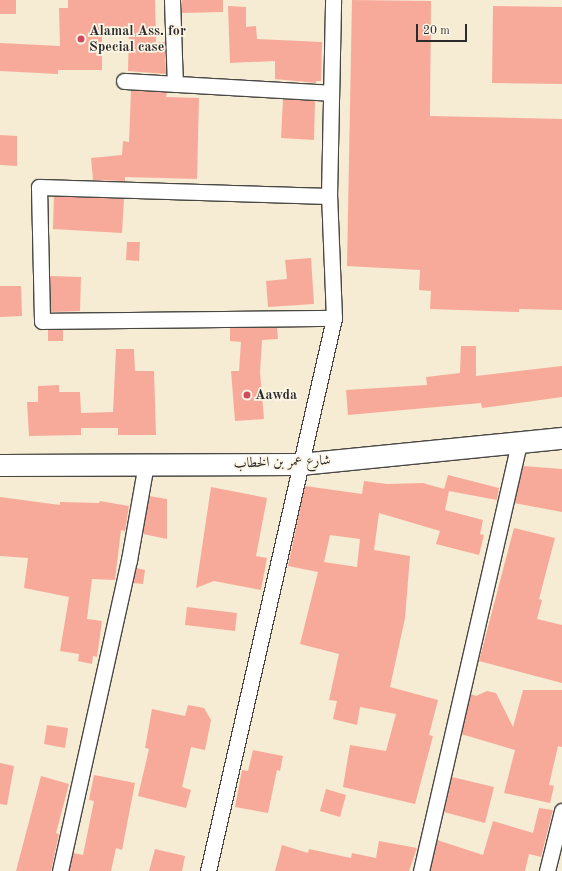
<!DOCTYPE html>
<html>
<head>
<meta charset="utf-8">
<style>
  body { margin:0 }
  #map { position:relative; width:562px; height:871px; overflow:hidden; background:#f6ebd3; font-family:"Old Standard TT",Amiri,serif }
  div>[style] { position:absolute }
  .building>* { inset:0; background:#f8aa9a }
  .roads { filter:drop-shadow(1px 0 #494844) drop-shadow(-1px 0 #494844) drop-shadow(0 1px #494844) drop-shadow(0 -1px #494844) }
  .street>* { height:15px; margin:-7.5px; padding:0 7.5px; transform-origin:7.5px; border-radius:7.5px; background:#fff }
  .secondary>* { height:21px; margin:-10.5px; padding:0 10.5px; transform-origin:10.5px; border-radius:10.5px; background:#fff }
  .dots>* { width:11px; height:11px; translate:-50% -50%; box-sizing:border-box; border:2px solid #fcf5e5; border-radius:50% }
  span { translate:-50% -50%; white-space:nowrap; text-align:center; line-height:1.15; -webkit-text-stroke:3.5px #fcf5e5; paint-order:stroke }
  .poi-label { font-size:14px; color:#2b2b2b; font-weight:700 }
  .left { translate:0 -50%; text-align:left }
  .street-label { font-size:14px; color:#2b2b2b }
  .scale { position:absolute; left:416px; top:24px; width:51px; height:18px; box-sizing:border-box; border:2px solid #2b2b2b; border-top:0; padding-left:5px; font-size:12px; line-height:14px; white-space:nowrap; color:#2b2b2b; -webkit-text-stroke:3px #fcf5e5; paint-order:stroke }
</style>
</head>
<body>
<div id="map">
  <div class="building">
    <i style="clip-path:polygon(0 0,16px 0,16px 14px,0 14px)"></i>
    <i style="clip-path:polygon(68px 0,155px 0,156px 42px,165px 42px,166px 74px,128px 71px,129px 28px,102px 28px,102px 70px,58px 70px,58px 74px,0 71px,0 43px,60px 46px,59px 8px,68px 8px)"></i>
    <i style="clip-path:polygon(182px 0,223px 0,223px 12px,182px 13px)"></i>
    <i style="clip-path:polygon(352px 0,431px 1px,430px 116px,562px 119px,562px 310px,519px 309px,519px 312px,430px 309px,431px 291px,419px 290px,420px 270px,347px 266px)"></i>
    <i style="clip-path:polygon(228px 6px,246px 7px,246px 27px,256px 26px,257px 39px,322px 42px,321px 81px,316px 81px,316px 83px,275px 79px,275px 61px,230px 63px)"></i>
    <i style="clip-path:polygon(493px 6px,562px 7px,562px 84px,492px 83px)"></i>
    <i style="clip-path:polygon(131px 90px,167px 92px,166px 97px,199px 98px,197px 179px,125px 177px,125px 181px,93px 180px,91px 158px,122px 155px,123px 141px,129px 142px)"></i>
    <i style="clip-path:polygon(283px 99px,315px 101px,314px 140px,281px 138px)"></i>
    <i style="clip-path:polygon(0 135px,17px 136px,17px 166px,0 165px)"></i>
    <i style="clip-path:polygon(54px 196px,124px 199px,122px 233px,53px 229px)"></i>
    <i style="clip-path:polygon(127px 242px,140px 242px,139px 261px,126px 260px)"></i>
    <i style="clip-path:polygon(311px 258px,314px 304px,268px 307px,266px 281px,287px 279px,285px 260px)"></i>
    <i style="clip-path:polygon(50px 276px,81px 277px,80px 311px,51px 312px)"></i>
    <i style="clip-path:polygon(0 286px,21px 286px,22px 316px,0 317px)"></i>
    <i style="clip-path:polygon(230px 328px,277px 328px,278px 339px,262px 340px,260px 372px,264px 419px,235px 421px,231px 371px,239px 371px,241px 342px,230px 341px)"></i>
    <i style="clip-path:polygon(48px 330px,63px 330px,63px 341px,48px 341px)"></i>
    <i style="clip-path:polygon(461px 346px,476px 346px,476px 376px,562px 366px,562px 397px,482px 408px,481px 403px,348px 415px,346px 390px,427px 385px,426px 377px,460px 373px)"></i>
    <i style="clip-path:polygon(116px 349px,134px 349px,135px 371px,154px 371px,156px 435px,118px 435px,118px 428px,81px 428px,81px 435px,29px 436px,27px 402px,38px 402px,38px 386px,59px 385px,59px 392px,80px 392px,81px 413px,113px 412px)"></i>
    <i style="clip-path:polygon(523px 466px,562px 469px,562px 512px,514px 503px)"></i>
    <i style="clip-path:polygon(evenodd,448px 475px,499px 488px,497px 500px,449px 491px,445px 510px,483px 520px,480px 534px,484px 535px,479px 555px,436px 544px,440px 531px,379px 513px,374px 550px,410px 556px,405px 618px,390px 687px,438px 700px,429px 735px,433px 736px,415px 804px,343px 787px,350px 745px,386px 751px,396px 714px,360px 707px,357px 725px,333px 719px,337px 701px,329px 700px,339px 654px,300px 644px,318px 572px,288px 566px,305px 486px,362px 494px,364px 481px,387px 484px,423px 483px,444px 489px,448px 475px,330px 535px,360px 539px,357px 567px,324px 562px,330px 535px)"></i>
    <i style="clip-path:polygon(211px 487px,267px 498px,256px 556px,267px 558px,261px 590px,214px 581px,196px 588px)"></i>
    <i style="clip-path:polygon(149px 496px,167px 499px,167px 539px,143px 534px)"></i>
    <i style="clip-path:polygon(0 497px,60px 505px,60px 502px,99px 503px,100px 501px,129px 506px,125px 531px,121px 530px,115px 580px,92px 579px,87px 619px,102px 621px,97px 657px,93px 656px,92px 664px,78px 661px,79px 654px,60px 651px,69px 597px,24px 588px,28px 558px,0 556px)"></i>
    <i style="clip-path:polygon(514px 528px,555px 538px,539px 599px,542px 600px,537px 619px,562px 625px,562px 683px,479px 661px)"></i>
    <i style="clip-path:polygon(136px 568px,145px 570px,143px 584px,133px 583px)"></i>
    <i style="clip-path:polygon(187px 607px,237px 613px,235px 631px,185px 625px)"></i>
    <i style="clip-path:polygon(523px 690px,562px 690px,562px 747px,558px 746px,549px 785px,554px 786px,550px 803px,504px 793px,515px 750px,461px 734px,471px 694px,476px 696px,487px 691px,496px 693px,513px 727px)"></i>
    <i style="clip-path:polygon(188px 705px,204px 708px,211px 720px,205px 750px,191px 747px,182px 787px,191px 790px,186px 808px,138px 796px,149px 749px,145px 748px,152px 709px,185px 716px)"></i>
    <i style="clip-path:polygon(47px 725px,68px 728px,65px 748px,44px 744px)"></i>
    <i style="clip-path:polygon(253px 750px,283px 756px,280px 771px,277px 770px,268px 813px,235px 807px,242px 770px,248px 771px)"></i>
    <i style="clip-path:polygon(0 763px,14px 766px,7px 805px,0 804px)"></i>
    <i style="clip-path:polygon(94px 775px,135px 783px,122px 850px,116px 848px,111px 871px,69px 871px,73px 853px,83px 855px,94px 801px,89px 800px)"></i>
    <i style="clip-path:polygon(41px 776px,69px 784px,56px 833px,59px 834px,51px 871px,16px 871px)"></i>
    <i style="clip-path:polygon(452px 777px,494px 787px,485px 823px,444px 812px)"></i>
    <i style="clip-path:polygon(326px 789px,346px 795px,340px 817px,320px 811px)"></i>
    <i style="clip-path:polygon(539px 808px,553px 810px,541px 857px,529px 854px,525px 871px,430px 871px,437px 840px,483px 855px,493px 821px,533px 833px)"></i>
    <i style="clip-path:polygon(379px 841px,417px 848px,409px 871px,275px 871px,282px 845px,308px 853px,309px 849px,351px 858px,352px 853px,376px 858px)"></i>
    <i style="clip-path:polygon(155px 849px,185px 856px,182px 871px,149px 871px)"></i>
  </div>
  <div class="roads">
    <div class="street">
      <i style="left:172px;top:0;width:84px;rotate:88deg"></i>
      <i style="left:124px;top:81px;width:207px;rotate:3.3deg"></i>
      <i style="left:329px;top:196px;width:290px;rotate:-178.2deg"></i>
      <i style="left:39px;top:187px;width:134px;rotate:88.7deg"></i>
      <i style="left:42px;top:321px;width:292px;rotate:-0.6deg"></i>
      <i style="left:60px;top:871px;width:319px;rotate:-77.5deg"></i>
      <i style="left:129px;top:560px;width:97px;rotate:-80deg"></i>
      <i style="left:208px;top:871px;width:567px;rotate:-77.16deg"></i>
      <i style="left:334px;top:318px;width:122px;rotate:-92.3deg"></i>
      <i style="left:329px;top:196px;width:196px;rotate:-88.8deg"></i>
      <i style="left:421px;top:871px;width:440px;rotate:-77.1deg"></i>
      <i style="left:547px;top:871px;width:62px;rotate:-76deg"></i>
    </div>
    <div class="secondary">
      <i style="left:0;top:465px;width:300px;rotate:-0.2deg"></i>
      <i style="left:300px;top:464px;width:263px;rotate:-5.7deg"></i>
    </div>
  </div>
  <div class="dots">
    <i style="left:81px;top:39px;background:#d1495b"></i>
    <i style="left:247px;top:395px;background:#d1495b"></i>
  </div>
  <div class="poi-label">
    <span class="left" style="left:89px;top:39px">Alamal Ass. for<br>Special case</span>
    <span class="left" style="left:255px;top:395px">Aawda</span>
  </div>
  <div class="street-label">
    <span style="left:282px;top:462px;rotate:-2deg">شارع عمر بن الخطاب</span>
  </div>
  <div class="scale">20 m</div>
</div>
</body>
</html>
